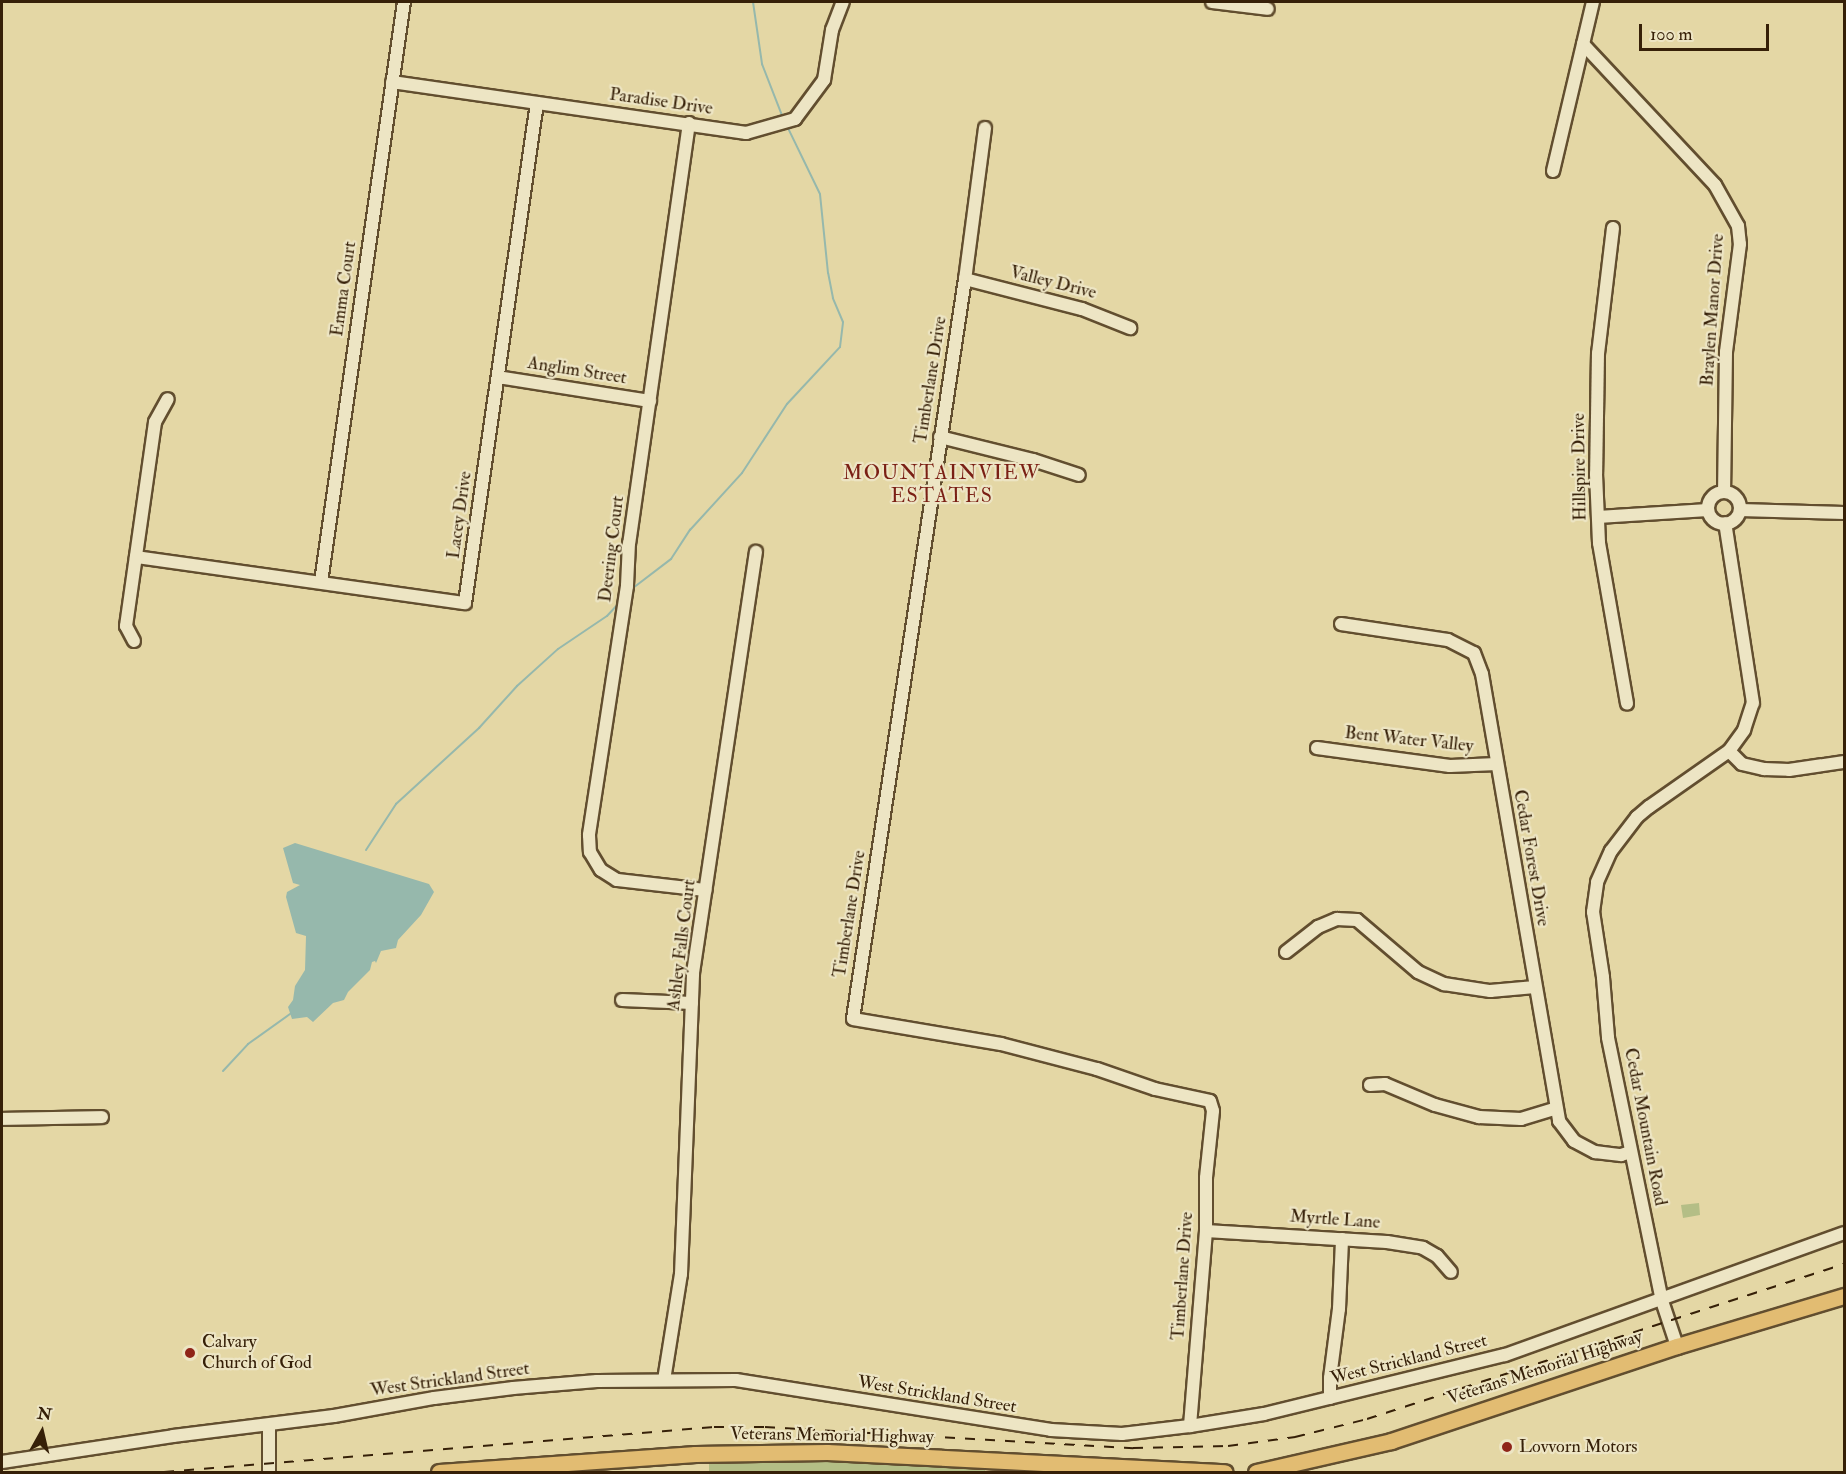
<!DOCTYPE html>
<html>
<head>
<meta charset="utf-8">
<style>
  body { margin:0 }
  #map { position:relative; width:1846px; height:1474px; overflow:hidden; background:#e4d7a5; font-family:"IM FELL Double Pica",serif }
  div>[style] { position:absolute }
  .green>* { inset:0; background:#b4be86 }
  .water>* { inset:0; background:#96b8ac }
  .stream>* { height:2px; margin:-1px; padding:0 1px; transform-origin:1px; border-radius:1px; background:#96b8ac }
  .roads { filter:drop-shadow(2px 0 #624e2f) drop-shadow(-2px 0 #624e2f) drop-shadow(0 2px #624e2f) drop-shadow(0 -2px #624e2f) }
  .minor>* { height:12px; margin:-6px; padding:0 6px; transform-origin:6px; border-radius:6px; background:#ede5c4 }
  .minor>.ring { margin:-6px; padding:0; box-sizing:content-box; background:none; border:12px solid #ede5c4; border-radius:50% }
  .major>* { height:15px; margin:-7.5px; padding:0 7.5px; transform-origin:7.5px; border-radius:7.5px; background:#e2bc72 }
  .rail>* { height:2px; margin-top:-1px; transform-origin:0; background:repeating-linear-gradient(90deg,#362008 0 10px,transparent 0 20px) }
  .dots>* { width:16px; height:16px; translate:-50% -50%; box-sizing:border-box; border:3px solid #ede5c4; border-radius:50% }
  span { translate:-50% -50%; white-space:nowrap; text-align:center; line-height:1.15; -webkit-text-stroke:4.5px #ede5c4; paint-order:stroke }
  .street-label { font-size:18px; color:#362008 }
  .poi-label { font-size:18px; color:#362008 }
  .left { translate:0 -50%; text-align:left }
  .neighbourhood-label { font-size:20px; color:#7a1f14; letter-spacing:1.5px }
  .frame { position:absolute; inset:0; border:3px solid #362008; pointer-events:none }
  .north { position:absolute; left:12px; top:1402px; width:60px; height:60px; -webkit-text-stroke:4px #ede5c4; paint-order:stroke; rotate:8deg; font-size:16px; font-weight:700; line-height:24px; text-align:center; color:#362008 }
  .north::after { content:''; display:block; margin:auto; width:21px; height:27px; background:#362008; clip-path:polygon(50% 0,100% 100%,50% 72%,0 100%) }
  .scale { position:absolute; left:1639px; top:24px; width:130px; height:27px; box-sizing:border-box; border:3px solid #362008; border-top:0; padding-left:8px; font-size:18px; line-height:21px; white-space:nowrap; color:#362008; -webkit-text-stroke:4px #ede5c4; paint-order:stroke }
</style>
</head>
<body>
<div id="map">
  <div class="green">
    <i style="clip-path:polygon(1699px 1203px,1700px 1215px,1683px 1218px,1681px 1205px)"></i>
    <i style="clip-path:polygon(709px 1453px,986px 1463px,985px 1472px,709px 1472px)"></i>
  </div>
  <div class="water">
    <i style="clip-path:polygon(295px 843px,429px 884px,434px 892px,421px 915px,398px 940px,396px 948px,381px 951px,376px 963px,375px 961px,372px 962px,370px 970px,348px 992px,344px 1000px,333px 1003px,313px 1022px,307px 1017px,292px 1019px,288px 1007px,293px 1000px,295px 986px,305px 970px,306px 936px,296px 933px,286px 897px,287px 892px,300px 885px,293px 883px,283px 848px)"></i>
  </div>
  <div class="stream">
    <i style="left:753px;top:2px;width:63px;rotate:81.7deg"></i>
    <i style="left:762px;top:64px;width:58px;rotate:68.7deg"></i>
    <i style="left:633px;top:588px;width:48px;rotate:-37.3deg"></i>
    <i style="left:671px;top:559px;width:35px;rotate:-57deg"></i>
    <i style="left:690px;top:530px;width:77px;rotate:-47.6deg"></i>
    <i style="left:742px;top:473px;width:82px;rotate:-56.9deg"></i>
    <i style="left:787px;top:404px;width:78px;rotate:-47.1deg"></i>
    <i style="left:840px;top:347px;width:25px;rotate:-83deg"></i>
    <i style="left:843px;top:322px;width:26px;rotate:-113deg"></i>
    <i style="left:833px;top:298px;width:25px;rotate:-101deg"></i>
    <i style="left:828px;top:273px;width:79px;rotate:-95.8deg"></i>
    <i style="left:820px;top:194px;width:76px;rotate:-115.9deg"></i>
    <i style="left:366px;top:850px;width:55px;rotate:-56.9deg"></i>
    <i style="left:396px;top:804px;width:113px;rotate:-42.5deg"></i>
    <i style="left:479px;top:728px;width:57px;rotate:-47.9deg"></i>
    <i style="left:517px;top:686px;width:55px;rotate:-42.1deg"></i>
    <i style="left:558px;top:649px;width:59px;rotate:-34deg"></i>
    <i style="left:607px;top:616px;width:16px;rotate:-47deg"></i>
    <i style="left:223px;top:1071px;width:37px;rotate:-47deg"></i>
    <i style="left:248px;top:1044px;width:52px;rotate:-35.5deg"></i>
  </div>
  <div class="roads">
    <div class="minor">
      <i style="left:1212px;top:2px;width:56px;rotate:7.1deg"></i>
      <i style="left:1583px;top:44px;width:193px;rotate:46.9deg"></i>
      <i style="left:1715px;top:185px;width:47px;rotate:60.7deg"></i>
      <i style="left:1738px;top:226px;width:18px;rotate:84deg"></i>
      <i style="left:1740px;top:244px;width:109px;rotate:97.4deg"></i>
      <i style="left:1726px;top:352px;width:140px;rotate:90.8deg"></i>
      <i style="left:392px;top:82px;width:358px;rotate:8.2deg"></i>
      <i style="left:746px;top:133px;width:51px;rotate:-15.9deg"></i>
      <i style="left:795px;top:119px;width:49px;rotate:-53.4deg"></i>
      <i style="left:824px;top:80px;width:51px;rotate:-80.9deg"></i>
      <i style="left:832px;top:30px;width:30px;rotate:-69deg"></i>
      <i style="left:689px;top:123px;width:424px;rotate:98.1deg"></i>
      <i style="left:629px;top:543px;width:43px;rotate:92.7deg"></i>
      <i style="left:627px;top:586px;width:252px;rotate:98.7deg"></i>
      <i style="left:589px;top:835px;width:17px;rotate:87deg"></i>
      <i style="left:590px;top:852px;width:21px;rotate:59deg"></i>
      <i style="left:601px;top:870px;width:19px;rotate:32deg"></i>
      <i style="left:617px;top:880px;width:89px;rotate:6.5deg"></i>
      <i style="left:985px;top:128px;width:152px;rotate:97.5deg"></i>
      <i style="left:965px;top:279px;width:748px;rotate:98.61deg"></i>
      <i style="left:853px;top:1019px;width:150px;rotate:9.6deg"></i>
      <i style="left:1001px;top:1044px;width:99px;rotate:14.6deg"></i>
      <i style="left:1097px;top:1069px;width:61px;rotate:19deg"></i>
      <i style="left:1155px;top:1089px;width:56px;rotate:12.3deg"></i>
      <i style="left:1210px;top:1101px;width:10px;rotate:73deg"></i>
      <i style="left:1213px;top:1111px;width:67px;rotate:96deg"></i>
      <i style="left:1206px;top:1178px;width:53px;rotate:90deg"></i>
      <i style="left:1206px;top:1231px;width:196px;rotate:94.7deg"></i>
      <i style="left:1553px;top:171px;width:174px;rotate:-76.7deg"></i>
      <i style="left:1613px;top:228px;width:126px;rotate:96.8deg"></i>
      <i style="left:1598px;top:353px;width:121px;rotate:90.9deg"></i>
      <i style="left:1596px;top:474px;width:69px;rotate:87.5deg"></i>
      <i style="left:1599px;top:543px;width:163px;rotate:80.1deg"></i>
      <i style="left:965px;top:279px;width:121px;rotate:14.4deg"></i>
      <i style="left:1082px;top:309px;width:52px;rotate:21.6deg"></i>
      <i style="left:498px;top:377px;width:154px;rotate:9deg"></i>
      <i style="left:940px;top:437px;width:96px;rotate:13.9deg"></i>
      <i style="left:1033px;top:460px;width:48px;rotate:18.1deg"></i>
      <i class="ring" style="left:1708px;top:492px;width:20px;height:20px"></i>
      <i style="left:1740px;top:510px;width:104px;rotate:1.7deg"></i>
      <i style="left:1598px;top:517px;width:110px;rotate:-3.6deg"></i>
      <i style="left:136px;top:557px;width:332px;rotate:8deg"></i>
      <i style="left:465px;top:603px;width:505px;rotate:-81.81deg"></i>
      <i style="left:321px;top:582px;width:586px;rotate:-81.86deg"></i>
      <i style="left:1341px;top:624px;width:108px;rotate:8.5deg"></i>
      <i style="left:1448px;top:640px;width:29px;rotate:27deg"></i>
      <i style="left:1474px;top:653px;width:22px;rotate:69deg"></i>
      <i style="left:1482px;top:674px;width:454px;rotate:80.2deg"></i>
      <i style="left:1559px;top:1121px;width:25px;rotate:53deg"></i>
      <i style="left:1574px;top:1141px;width:24px;rotate:28deg"></i>
      <i style="left:1595px;top:1152px;width:26px;rotate:7deg"></i>
      <i style="left:1621px;top:1155px;width:10px;rotate:-17deg"></i>
      <i style="left:134px;top:641px;width:17px;rotate:-118deg"></i>
      <i style="left:126px;top:626px;width:206px;rotate:-81.9deg"></i>
      <i style="left:155px;top:422px;width:26px;rotate:-61deg"></i>
      <i style="left:1317px;top:748px;width:134px;rotate:7.7deg"></i>
      <i style="left:1450px;top:766px;width:47px;rotate:-2.4deg"></i>
      <i style="left:1729px;top:751px;width:18px;rotate:45deg"></i>
      <i style="left:1742px;top:764px;width:23px;rotate:13deg"></i>
      <i style="left:1764px;top:769px;width:25px;rotate:2deg"></i>
      <i style="left:1789px;top:770px;width:56px;rotate:-8.3deg"></i>
      <i style="left:1286px;top:952px;width:41px;rotate:-38deg"></i>
      <i style="left:1318px;top:927px;width:21px;rotate:-23deg"></i>
      <i style="left:1337px;top:919px;width:20px;rotate:3deg"></i>
      <i style="left:1357px;top:920px;width:80px;rotate:40.4deg"></i>
      <i style="left:1418px;top:972px;width:29px;rotate:25deg"></i>
      <i style="left:1444px;top:984px;width:47px;rotate:8.7deg"></i>
      <i style="left:1490px;top:991px;width:45px;rotate:-5.1deg"></i>
      <i style="left:622px;top:1000px;width:70px;rotate:2.5deg"></i>
      <i style="left:1370px;top:1085px;width:15px;rotate:-4deg"></i>
      <i style="left:1385px;top:1084px;width:54px;rotate:22.8deg"></i>
      <i style="left:1435px;top:1105px;width:46px;rotate:15.3deg"></i>
      <i style="left:1479px;top:1117px;width:42px;rotate:2.7deg"></i>
      <i style="left:1521px;top:1119px;width:37px;rotate:-17deg"></i>
      <i style="left:2px;top:1119px;width:100px;rotate:-1.1deg"></i>
      <i style="left:1206px;top:1231px;width:181px;rotate:3.5deg"></i>
      <i style="left:1387px;top:1242px;width:36px;rotate:9deg"></i>
      <i style="left:1423px;top:1248px;width:16px;rotate:30deg"></i>
      <i style="left:1437px;top:1256px;width:21px;rotate:49deg"></i>
      <i style="left:1677px;top:1346px;width:47px;rotate:-108.4deg"></i>
      <i style="left:1662px;top:1301px;width:269px;rotate:-101.6deg"></i>
      <i style="left:1608px;top:1037px;width:60px;rotate:-94.8deg"></i>
      <i style="left:1603px;top:977px;width:66px;rotate:-98.7deg"></i>
      <i style="left:1593px;top:912px;width:30px;rotate:-82deg"></i>
      <i style="left:1597px;top:882px;width:34px;rotate:-66deg"></i>
      <i style="left:1611px;top:851px;width:43px;rotate:-52.6deg"></i>
      <i style="left:1637px;top:817px;width:16px;rotate:-40deg"></i>
      <i style="left:1649px;top:807px;width:98px;rotate:-35deg"></i>
      <i style="left:1729px;top:751px;width:26px;rotate:-54deg"></i>
      <i style="left:1744px;top:730px;width:28px;rotate:-72deg"></i>
      <i style="left:1753px;top:703px;width:182px;rotate:-98.8deg"></i>
      <i style="left:664px;top:1380px;width:107px;rotate:-80.9deg"></i>
      <i style="left:681px;top:1274px;width:301px;rotate:-87.7deg"></i>
      <i style="left:693px;top:973px;width:426px;rotate:-81.5deg"></i>
      <i style="left:1330px;top:1398px;width:20px;rotate:-90deg"></i>
      <i style="left:1330px;top:1378px;width:70px;rotate:-82.6deg"></i>
      <i style="left:1339px;top:1309px;width:70px;rotate:-87.5deg"></i>
      <i style="left:2px;top:1462px;width:173px;rotate:-8.6deg"></i>
      <i style="left:173px;top:1436px;width:162px;rotate:-7.1deg"></i>
      <i style="left:334px;top:1416px;width:102px;rotate:-10.2deg"></i>
      <i style="left:434px;top:1398px;width:80px;rotate:-7.2deg"></i>
      <i style="left:513px;top:1388px;width:84px;rotate:-4.8deg"></i>
      <i style="left:597px;top:1381px;width:139px;rotate:-0.4deg"></i>
      <i style="left:736px;top:1380px;width:319px;rotate:9deg"></i>
      <i style="left:1051px;top:1430px;width:71px;rotate:3.2deg"></i>
      <i style="left:1122px;top:1434px;width:68px;rotate:-6.7deg"></i>
      <i style="left:1190px;top:1426px;width:75px;rotate:-9.2deg"></i>
      <i style="left:1264px;top:1414px;width:248px;rotate:-13.8deg"></i>
      <i style="left:1505px;top:1355px;width:360px;rotate:-19.8deg"></i>
      <i style="left:269px;top:1472px;width:47px;rotate:-90deg"></i>
    </div>
    <div class="major">
      <i style="left:439px;top:1472px;width:257px;rotate:-4deg"></i>
      <i style="left:695px;top:1454px;width:132px;rotate:-0.9deg"></i>
      <i style="left:827px;top:1452px;width:398px;rotate:2.9deg"></i>
      <i style="left:1256px;top:1472px;width:139px;rotate:-12.9deg"></i>
      <i style="left:1391px;top:1441px;width:301px;rotate:-18.4deg"></i>
      <i style="left:1677px;top:1346px;width:174px;rotate:-16.7deg"></i>
    </div>
  </div>
  <div class="rail">
    <i style="left:164px;top:1472px;width:552px;rotate:-4.68deg"></i>
    <i style="left:714px;top:1427px;width:51px"></i>
    <i style="left:765px;top:1427px;width:369px;rotate:3.3deg"></i>
    <i style="left:1133px;top:1448px;width:95px;rotate:-1.2deg"></i>
    <i style="left:1228px;top:1446px;width:68px;rotate:-7.7deg"></i>
    <i style="left:1295px;top:1437px;width:74px;rotate:-14deg"></i>
    <i style="left:1367px;top:1419px;width:502px;rotate:-18deg"></i>
  </div>
  <div class="dots">
    <i style="left:190px;top:1353px;background:#8f2418"></i>
    <i style="left:1507px;top:1447px;background:#8f2418"></i>
  </div>
  <div class="street-label">
    <span style="left:661px;top:102px;rotate:8deg">Paradise Drive</span>
    <span style="left:1053px;top:283px;rotate:14deg">Valley Drive</span>
    <span style="left:344px;top:289px;rotate:-82deg">Emma Court</span>
    <span style="left:1713px;top:310px;rotate:-86deg">Braylen Manor Drive</span>
    <span style="left:577px;top:371px;rotate:9deg">Anglim Street</span>
    <span style="left:931px;top:380px;rotate:-81deg">Timberlane Drive</span>
    <span style="left:1580px;top:467px;rotate:-91deg">Hillspire Drive</span>
    <span style="left:460px;top:515px;rotate:-82deg">Lacey Drive</span>
    <span style="left:612px;top:549px;rotate:-83deg">Deering Court</span>
    <span style="left:1409px;top:740px;rotate:6deg">Bent Water Valley</span>
    <span style="left:1531px;top:858px;rotate:80deg">Cedar Forest Drive</span>
    <span style="left:850px;top:914px;rotate:-81deg">Timberlane Drive</span>
    <span style="left:682px;top:945px;rotate:-83deg">Ashley Falls Court</span>
    <span style="left:1645px;top:1127px;rotate:79deg">Cedar Mountain Road</span>
    <span style="left:1335px;top:1220px;rotate:4deg">Myrtle Lane</span>
    <span style="left:1183px;top:1276px;rotate:-86deg">Timberlane Drive</span>
    <span style="left:1409px;top:1360px;rotate:-14deg">West Strickland Street</span>
    <span style="left:1545px;top:1368px;rotate:-18deg">Veterans Memorial Highway</span>
    <span style="left:450px;top:1380px;rotate:-8deg">West Strickland Street</span>
    <span style="left:937px;top:1395px;rotate:9deg">West Strickland Street</span>
    <span style="left:832px;top:1436px;rotate:1deg">Veterans Memorial Highway</span>
  </div>
  <div class="poi-label">
    <span class="left" style="left:202px;top:1353px">Calvary<br>Church of God</span>
    <span class="left" style="left:1519px;top:1447px">Lovvorn Motors</span>
  </div>
  <div class="neighbourhood-label">
    <span style="left:942px;top:484px">MOUNTAINVIEW<br>ESTATES</span>
  </div>
  <div class="frame"></div>
  <div class="north">N</div>
  <div class="scale">100 m</div>
</div>
</body>
</html>
